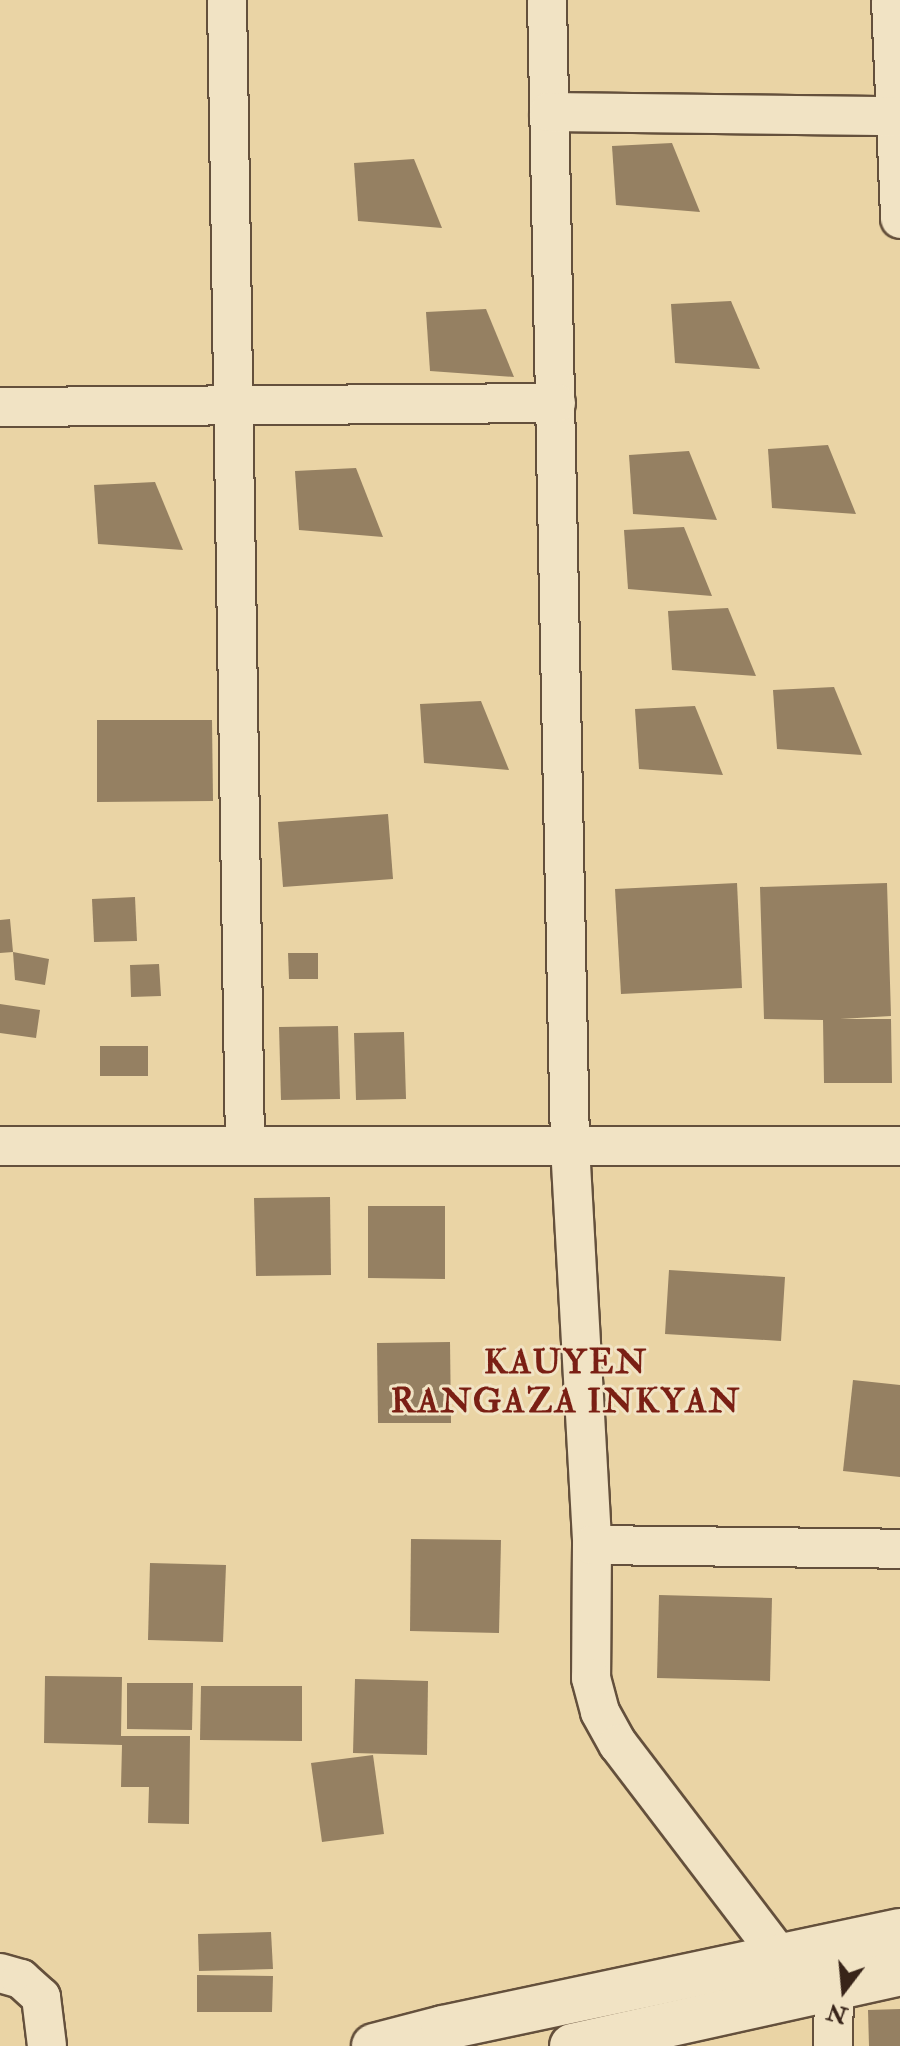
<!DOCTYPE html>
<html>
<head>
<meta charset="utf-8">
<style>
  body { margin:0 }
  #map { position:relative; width:900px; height:2046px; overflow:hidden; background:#ead4a5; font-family:"IM FELL Double Pica",serif }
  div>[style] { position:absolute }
  .building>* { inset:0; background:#958062 }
  .roads { filter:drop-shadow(2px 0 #64503c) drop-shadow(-2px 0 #64503c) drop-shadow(0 2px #64503c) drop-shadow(0 -2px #64503c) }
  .minor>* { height:38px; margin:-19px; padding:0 19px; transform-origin:19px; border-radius:19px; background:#f1e3c4 }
  .secondary>* { height:44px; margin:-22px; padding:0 22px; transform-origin:22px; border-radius:22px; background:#f1e3c4 }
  span { translate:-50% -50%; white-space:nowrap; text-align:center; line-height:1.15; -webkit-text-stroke:6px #f1e3c4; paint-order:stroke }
  .district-label { font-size:34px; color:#7a1f14; font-weight:700; letter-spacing:2px }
  .north { position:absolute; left:804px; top:1950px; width:80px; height:80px; -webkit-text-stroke:6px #f1e3c4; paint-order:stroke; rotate:196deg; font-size:22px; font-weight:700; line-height:32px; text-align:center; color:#382419 }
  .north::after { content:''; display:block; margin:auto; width:28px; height:36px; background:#382419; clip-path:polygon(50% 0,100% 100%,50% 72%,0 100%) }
</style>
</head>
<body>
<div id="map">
  <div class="building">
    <i style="clip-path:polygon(672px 143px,700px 212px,616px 205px,612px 146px)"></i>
    <i style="clip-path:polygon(414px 159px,442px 228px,358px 221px,354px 163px)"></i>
    <i style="clip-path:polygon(731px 301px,760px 369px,675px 363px,671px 304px)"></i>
    <i style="clip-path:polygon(486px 309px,514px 377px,430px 371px,426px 312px)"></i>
    <i style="clip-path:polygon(828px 445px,856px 514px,772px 508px,768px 449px)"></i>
    <i style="clip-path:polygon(689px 451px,717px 520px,633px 514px,629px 455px)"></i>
    <i style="clip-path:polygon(356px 468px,383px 537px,299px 530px,295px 471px)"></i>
    <i style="clip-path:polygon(155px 482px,183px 550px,98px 544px,94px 485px)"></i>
    <i style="clip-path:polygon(684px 527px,712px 596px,628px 589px,624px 530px)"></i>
    <i style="clip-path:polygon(728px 608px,756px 676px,672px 670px,668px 611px)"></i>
    <i style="clip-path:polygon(834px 687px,862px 755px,777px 749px,773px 690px)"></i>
    <i style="clip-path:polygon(481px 701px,509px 770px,424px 763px,420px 704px)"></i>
    <i style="clip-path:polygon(695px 706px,723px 775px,639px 769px,635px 709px)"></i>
    <i style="clip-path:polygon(97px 720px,212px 720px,213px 801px,97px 802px)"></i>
    <i style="clip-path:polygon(388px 814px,393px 879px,283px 887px,278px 822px)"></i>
    <i style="clip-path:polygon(737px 883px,742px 988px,621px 994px,615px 889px)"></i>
    <i style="clip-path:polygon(887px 883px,891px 1016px,840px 1019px,891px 1019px,892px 1083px,824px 1083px,823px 1020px,764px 1019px,760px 887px)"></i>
    <i style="clip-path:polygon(135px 897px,137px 941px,94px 942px,92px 899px)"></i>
    <i style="clip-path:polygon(10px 919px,13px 952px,0 953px,0 920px)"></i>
    <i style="clip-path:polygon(13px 952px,49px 959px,45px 985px,15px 980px)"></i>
    <i style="clip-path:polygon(288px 953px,318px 953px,318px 979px,289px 979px)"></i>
    <i style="clip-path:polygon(159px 964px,161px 996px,131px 997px,130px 965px)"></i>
    <i style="clip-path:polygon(0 1004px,40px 1010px,36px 1038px,0 1033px)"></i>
    <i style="clip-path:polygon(338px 1026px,340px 1099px,281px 1100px,279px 1027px)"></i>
    <i style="clip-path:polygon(404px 1032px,406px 1099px,356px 1100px,354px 1033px)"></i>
    <i style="clip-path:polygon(100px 1046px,148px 1046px,148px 1076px,100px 1076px)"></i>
    <i style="clip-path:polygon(330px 1197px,331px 1275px,256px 1276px,254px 1198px)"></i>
    <i style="clip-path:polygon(368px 1206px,445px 1206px,445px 1279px,368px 1278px)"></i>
    <i style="clip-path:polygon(669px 1270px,785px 1277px,781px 1341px,665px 1334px)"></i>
    <i style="clip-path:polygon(450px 1342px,451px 1423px,378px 1423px,377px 1343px)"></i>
    <i style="clip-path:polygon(853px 1380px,900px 1385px,900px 1477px,843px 1471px)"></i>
    <i style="clip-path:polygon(411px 1539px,501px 1540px,499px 1633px,410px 1631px)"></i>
    <i style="clip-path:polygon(150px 1563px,226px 1565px,223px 1642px,148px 1640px)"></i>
    <i style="clip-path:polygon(659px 1595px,772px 1598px,770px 1681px,657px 1678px)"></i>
    <i style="clip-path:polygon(45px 1676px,122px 1677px,121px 1736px,190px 1736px,189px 1824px,148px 1823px,149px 1787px,121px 1787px,122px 1745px,44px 1743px)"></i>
    <i style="clip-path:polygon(355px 1679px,428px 1681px,427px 1755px,353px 1753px)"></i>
    <i style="clip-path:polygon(127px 1683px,193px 1683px,192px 1730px,127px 1729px)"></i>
    <i style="clip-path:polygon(201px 1686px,302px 1686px,302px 1741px,200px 1740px)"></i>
    <i style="clip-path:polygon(373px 1755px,384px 1834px,322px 1842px,311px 1763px)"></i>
    <i style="clip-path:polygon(271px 1932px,273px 1969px,199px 1971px,198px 1934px)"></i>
    <i style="clip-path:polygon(197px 1975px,273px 1976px,272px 2012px,197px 2012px)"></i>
    <i style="clip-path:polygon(900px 2009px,900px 2046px,869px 2046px,868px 2010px)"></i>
  </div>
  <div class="roads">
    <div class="minor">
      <i style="left:227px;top:0;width:1146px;rotate:89.1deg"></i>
      <i style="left:547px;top:0;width:1146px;rotate:88.85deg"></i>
      <i style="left:570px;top:1146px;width:400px;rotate:86.8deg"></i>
      <i style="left:592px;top:1545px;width:133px;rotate:90.4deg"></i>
      <i style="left:591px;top:1678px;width:35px;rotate:75deg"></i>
      <i style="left:600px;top:1712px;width:37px;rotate:61deg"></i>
      <i style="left:618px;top:1744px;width:269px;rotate:52.7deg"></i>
      <i style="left:891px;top:0;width:219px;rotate:87.6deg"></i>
      <i style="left:549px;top:112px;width:351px;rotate:0.7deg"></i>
      <i style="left:0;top:407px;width:556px;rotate:-0.41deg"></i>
      <i style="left:0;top:1146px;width:900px"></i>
      <i style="left:592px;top:1545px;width:308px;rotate:0.7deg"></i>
      <i style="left:0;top:1973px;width:22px;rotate:16deg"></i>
      <i style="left:21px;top:1979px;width:27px;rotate:42deg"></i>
      <i style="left:41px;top:1997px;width:49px;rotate:83deg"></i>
      <i style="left:833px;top:2046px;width:58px;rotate:-89deg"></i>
    </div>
    <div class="secondary">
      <i style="left:374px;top:2046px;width:71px;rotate:-14.6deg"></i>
      <i style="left:443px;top:2028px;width:467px;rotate:-12deg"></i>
      <i style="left:572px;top:2046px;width:336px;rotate:-12.5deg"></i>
    </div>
  </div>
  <div class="district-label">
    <span style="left:566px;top:1382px">KAUYEN<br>RANGAZA INKYAN</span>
  </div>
  <div class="north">N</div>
</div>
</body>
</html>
